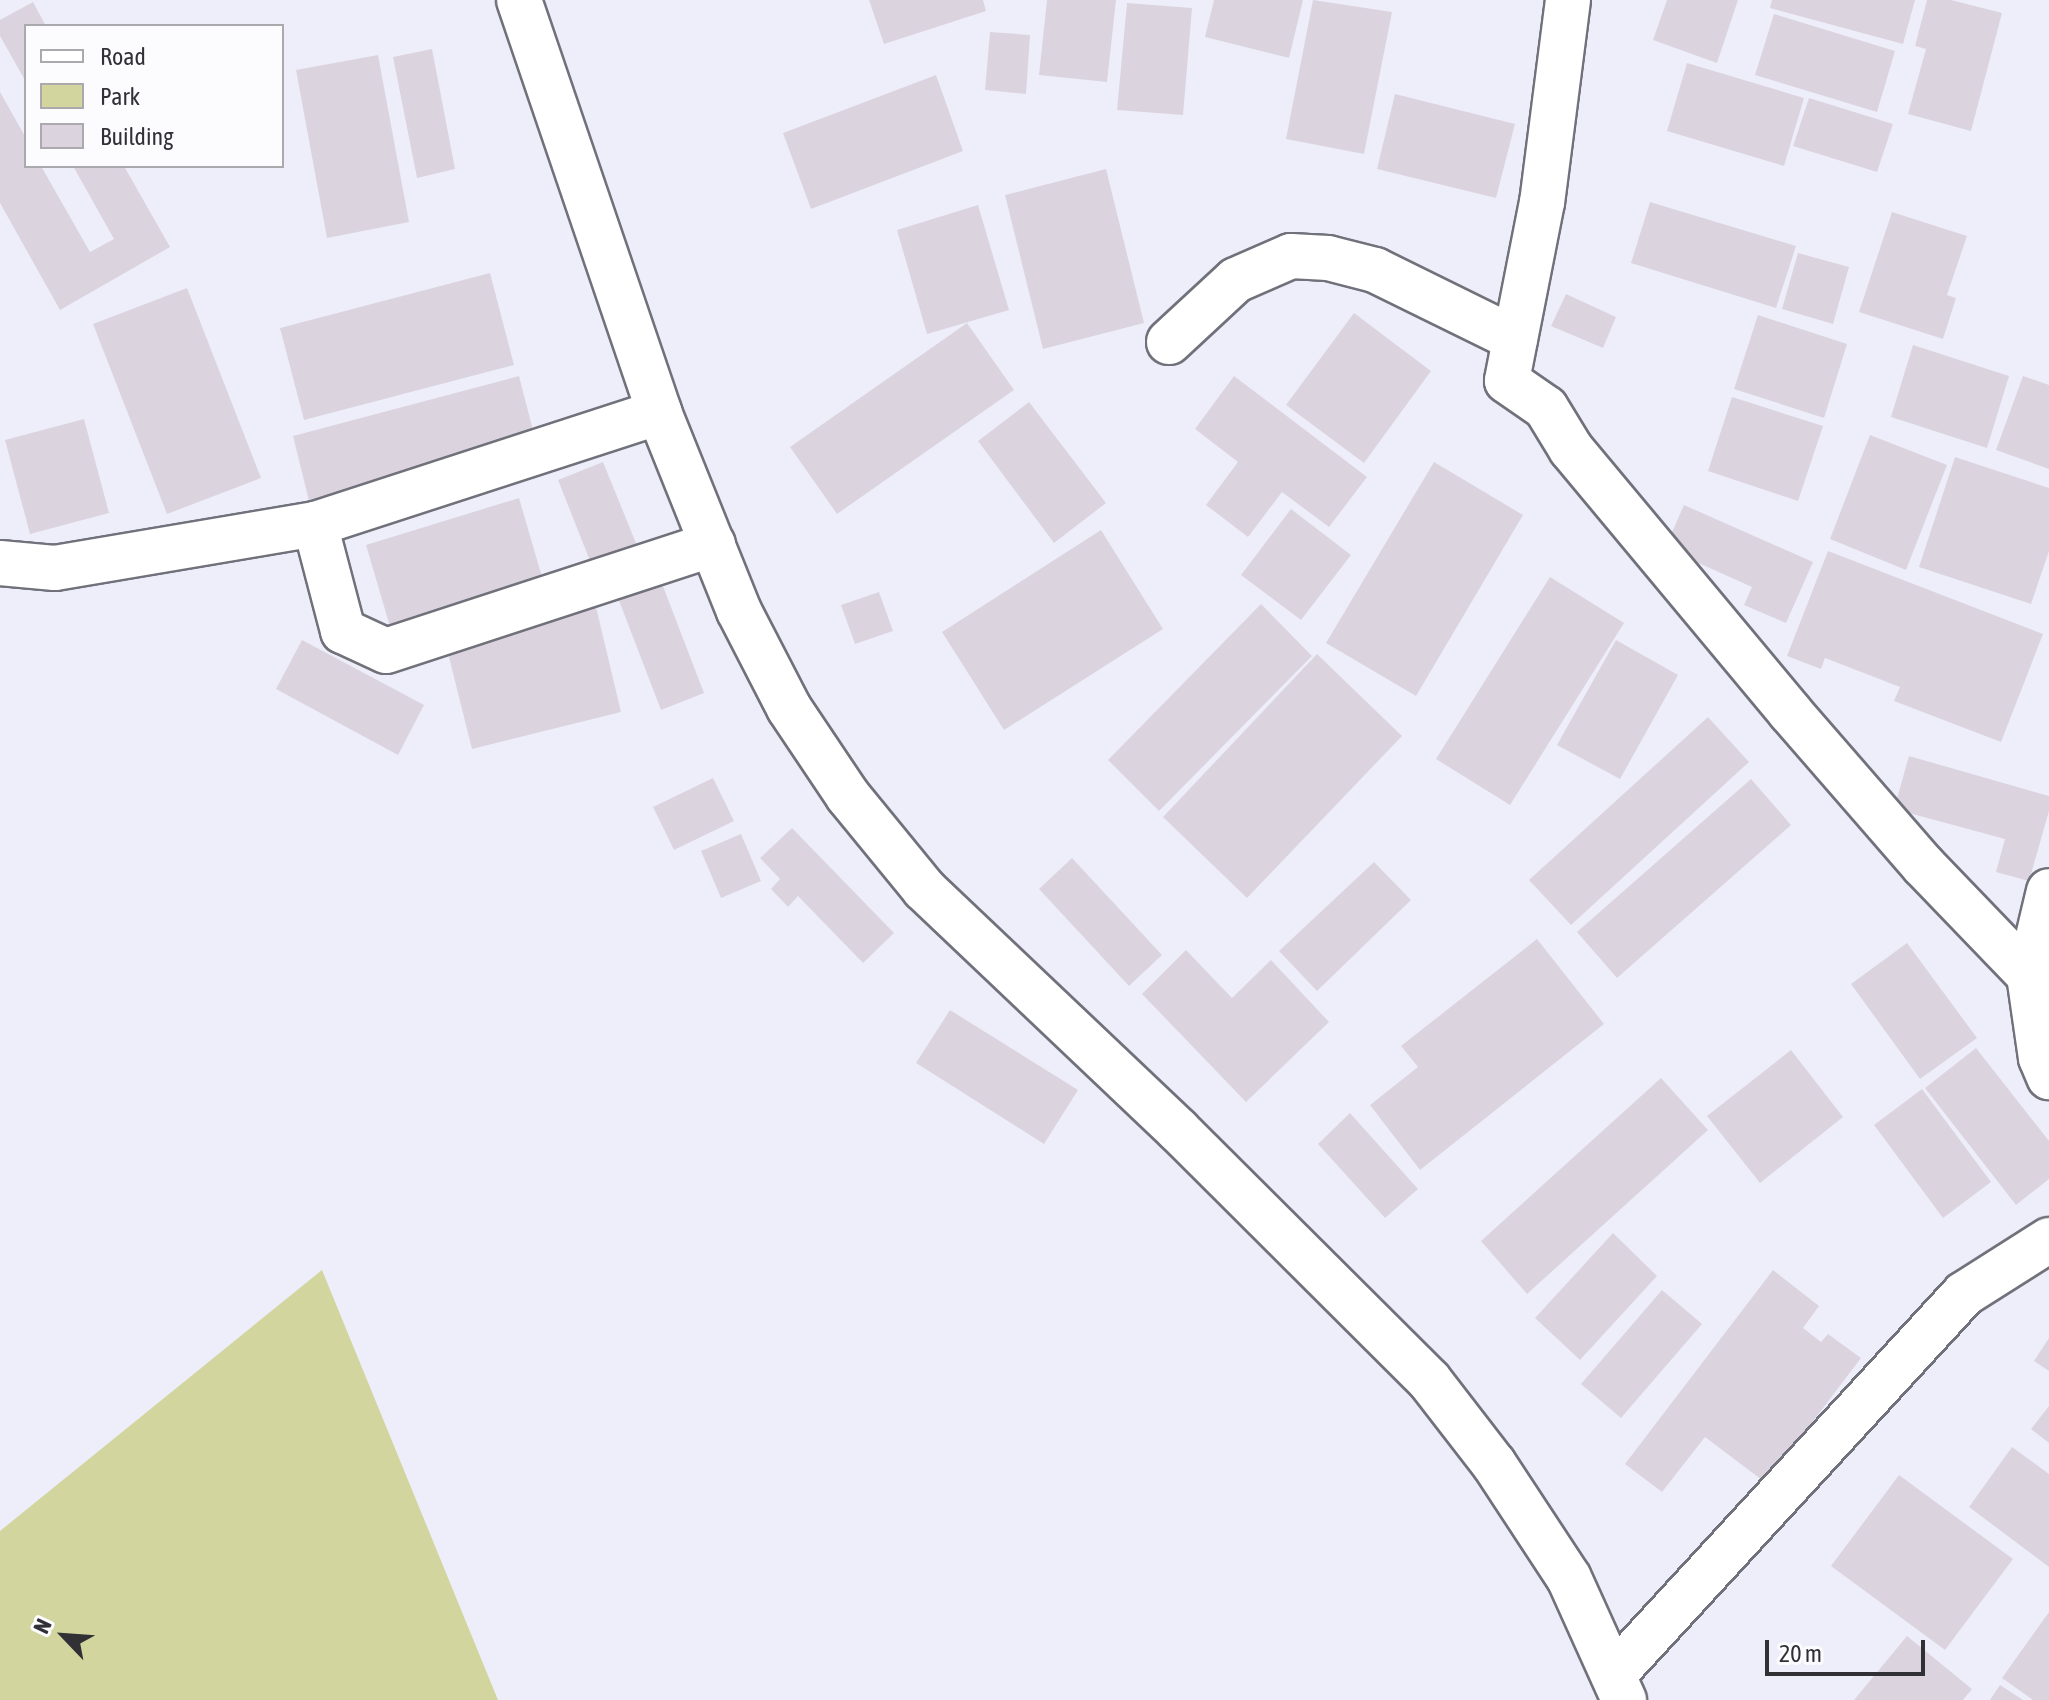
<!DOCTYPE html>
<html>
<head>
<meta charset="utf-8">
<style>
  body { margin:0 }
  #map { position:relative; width:2049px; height:1700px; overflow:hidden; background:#eeeefa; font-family:"Asap Condensed",sans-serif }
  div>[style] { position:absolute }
  .green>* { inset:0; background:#d2d69e }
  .building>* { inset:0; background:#dbd4df }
  .roads { filter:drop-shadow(2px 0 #71717b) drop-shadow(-2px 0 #71717b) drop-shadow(0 2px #71717b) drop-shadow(0 -2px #71717b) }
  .minor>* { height:44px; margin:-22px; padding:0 22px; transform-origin:22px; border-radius:22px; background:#fff }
  .tertiary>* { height:44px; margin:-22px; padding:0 22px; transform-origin:22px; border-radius:22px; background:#fff }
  span { translate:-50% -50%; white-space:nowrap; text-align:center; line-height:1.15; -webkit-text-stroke:6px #fcfcff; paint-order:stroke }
  .legend { position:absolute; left:24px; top:24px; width:260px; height:144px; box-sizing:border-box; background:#fcfcff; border:2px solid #aaaaae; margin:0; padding:10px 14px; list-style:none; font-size:24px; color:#303035 }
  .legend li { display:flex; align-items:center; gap:16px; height:40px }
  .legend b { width:40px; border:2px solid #aaaaae }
  .north { position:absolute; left:24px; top:1596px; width:80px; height:80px; -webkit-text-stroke:6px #fcfcff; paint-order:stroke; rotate:295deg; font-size:22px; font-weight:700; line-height:32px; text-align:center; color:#303035 }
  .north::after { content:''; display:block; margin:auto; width:28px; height:36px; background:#303035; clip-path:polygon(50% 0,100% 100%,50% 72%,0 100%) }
  .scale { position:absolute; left:1765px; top:1640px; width:160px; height:36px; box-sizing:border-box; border:4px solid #303035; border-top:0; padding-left:10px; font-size:24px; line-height:28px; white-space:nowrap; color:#303035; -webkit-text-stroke:6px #fcfcff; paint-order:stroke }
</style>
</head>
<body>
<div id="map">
  <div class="green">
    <i style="clip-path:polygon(322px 1270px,498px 1700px,0 1700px,0 1531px)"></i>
  </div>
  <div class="building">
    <i style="clip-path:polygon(869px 0,983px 0,986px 11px,884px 44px)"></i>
    <i style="clip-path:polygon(1047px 0,1116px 0,1107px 82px,1039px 75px)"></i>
    <i style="clip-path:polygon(1214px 0,1303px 0,1289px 58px,1205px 37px)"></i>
    <i style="clip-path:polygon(1313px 0,1392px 12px,1364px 154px,1286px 139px)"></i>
    <i style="clip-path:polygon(1667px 0,1738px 0,1717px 63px,1653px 40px)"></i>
    <i style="clip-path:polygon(1772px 0,1915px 0,1903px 44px,1770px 8px)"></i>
    <i style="clip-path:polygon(1927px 0,1951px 0,2002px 13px,1971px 131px,1908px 114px,1926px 49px,1915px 46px)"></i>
    <i style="clip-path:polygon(33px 2px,46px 26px,26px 26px,26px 82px,0 36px,0 20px)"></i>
    <i style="clip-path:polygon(1127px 3px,1192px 8px,1183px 115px,1117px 110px)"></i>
    <i style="clip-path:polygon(1774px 14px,1895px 51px,1877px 112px,1755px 75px)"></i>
    <i style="clip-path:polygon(990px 32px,1030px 35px,1026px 94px,985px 90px)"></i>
    <i style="clip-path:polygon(432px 49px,455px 169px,417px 178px,393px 57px)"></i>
    <i style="clip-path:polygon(378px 55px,409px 222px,327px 238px,296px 70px)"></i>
    <i style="clip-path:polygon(1687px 63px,1804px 98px,1784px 166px,1667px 131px)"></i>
    <i style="clip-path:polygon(936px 75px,963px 151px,811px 209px,783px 133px)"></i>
    <i style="clip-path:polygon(0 92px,26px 138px,26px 166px,41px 166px,90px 252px,114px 239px,73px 166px,124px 166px,170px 247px,60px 310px,0 203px)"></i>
    <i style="clip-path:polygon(1395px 94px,1515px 124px,1496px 198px,1377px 169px)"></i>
    <i style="clip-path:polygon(1809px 98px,1893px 124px,1877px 172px,1793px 146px)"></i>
    <i style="clip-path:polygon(1106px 169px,1144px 323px,1043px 349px,1005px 195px)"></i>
    <i style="clip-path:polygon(1650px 202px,1796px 246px,1776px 308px,1631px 263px)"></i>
    <i style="clip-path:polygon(978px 205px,1009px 310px,927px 334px,897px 230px)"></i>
    <i style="clip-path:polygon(1892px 212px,1967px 236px,1947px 295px,1956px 298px,1943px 339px,1859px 312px)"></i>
    <i style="clip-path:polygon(1798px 253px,1849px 267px,1833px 324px,1782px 309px)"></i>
    <i style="clip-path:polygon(490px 273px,514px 365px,304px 420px,280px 328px)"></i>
    <i style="clip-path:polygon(187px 288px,261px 478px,167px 514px,93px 324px)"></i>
    <i style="clip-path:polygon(1566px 294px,1616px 317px,1603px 348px,1551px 326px)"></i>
    <i style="clip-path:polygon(1354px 313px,1431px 371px,1364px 463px,1286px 405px)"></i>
    <i style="clip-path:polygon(1758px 315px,1847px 344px,1824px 418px,1734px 389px)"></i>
    <i style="clip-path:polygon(967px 323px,1014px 390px,837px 514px,790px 447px)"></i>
    <i style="clip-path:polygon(1913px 345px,2009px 376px,1987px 448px,1891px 417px)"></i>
    <i style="clip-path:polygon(519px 376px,536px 442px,309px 501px,293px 436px)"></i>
    <i style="clip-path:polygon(1234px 376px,1367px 477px,1329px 527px,1282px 492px,1248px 537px,1206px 505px,1238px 462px,1195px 429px)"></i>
    <i style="clip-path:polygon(2023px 376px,2049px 385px,2049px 469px,1996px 450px)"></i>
    <i style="clip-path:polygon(1732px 397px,1823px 426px,1798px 501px,1708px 471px)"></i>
    <i style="clip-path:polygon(1029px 402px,1106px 503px,1054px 543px,978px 441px)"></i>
    <i style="clip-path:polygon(84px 419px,109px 513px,30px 534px,5px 440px)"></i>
    <i style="clip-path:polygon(1870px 435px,1947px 465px,1906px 570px,1830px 539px)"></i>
    <i style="clip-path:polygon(1955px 457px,2049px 488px,2049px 551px,2031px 604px,1919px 567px)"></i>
    <i style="clip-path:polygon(603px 462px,642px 558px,596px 576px,558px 480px)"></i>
    <i style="clip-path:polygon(1434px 462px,1523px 515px,1416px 696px,1326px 643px)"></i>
    <i style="clip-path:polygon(519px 498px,544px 584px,391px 630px,366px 545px)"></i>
    <i style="clip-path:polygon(1684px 505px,1813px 562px,1786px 623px,1744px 605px,1752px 587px,1665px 548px)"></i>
    <i style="clip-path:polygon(1291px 509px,1351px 555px,1301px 620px,1241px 575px)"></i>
    <i style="clip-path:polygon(1101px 530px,1163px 629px,1004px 730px,942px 632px)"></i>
    <i style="clip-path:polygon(1828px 551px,2043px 634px,2001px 742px,1894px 701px,1900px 687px,1825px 658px,1821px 669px,1787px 656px)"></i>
    <i style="clip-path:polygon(1550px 577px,1624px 623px,1510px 805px,1436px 759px)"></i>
    <i style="clip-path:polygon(661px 581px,704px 693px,661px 710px,618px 598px)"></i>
    <i style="clip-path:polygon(879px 592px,893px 631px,855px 644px,841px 605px)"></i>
    <i style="clip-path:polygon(1261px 604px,1312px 656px,1159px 811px,1108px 760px)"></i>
    <i style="clip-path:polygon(596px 607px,621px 712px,472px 749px,446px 645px)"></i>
    <i style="clip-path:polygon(302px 640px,424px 705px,398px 755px,276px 689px)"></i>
    <i style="clip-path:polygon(1616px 640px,1678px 675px,1620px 779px,1557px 745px)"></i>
    <i style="clip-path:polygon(1317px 654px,1402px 736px,1247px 898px,1163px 817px)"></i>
    <i style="clip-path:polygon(1708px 717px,1749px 762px,1571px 925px,1529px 880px)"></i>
    <i style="clip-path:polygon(1909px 756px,2049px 796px,2049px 811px,2029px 881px,1996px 872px,2005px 839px,1894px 809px)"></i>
    <i style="clip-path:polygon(713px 778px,734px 821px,674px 850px,653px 807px)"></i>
    <i style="clip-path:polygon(1751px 779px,1791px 825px,1617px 978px,1577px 932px)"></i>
    <i style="clip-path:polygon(792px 828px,894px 933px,863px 963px,798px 896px,788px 907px,771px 889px,780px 879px,760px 858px)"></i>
    <i style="clip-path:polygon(741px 834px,761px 881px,721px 898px,701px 851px)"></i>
    <i style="clip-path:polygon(1072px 858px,1162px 955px,1129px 986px,1039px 889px)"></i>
    <i style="clip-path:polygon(1374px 862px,1411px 900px,1317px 991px,1279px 951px)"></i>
    <i style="clip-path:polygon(1537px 939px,1604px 1024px,1420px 1170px,1370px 1105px,1418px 1067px,1401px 1046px)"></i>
    <i style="clip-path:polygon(1907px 943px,1977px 1038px,1920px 1079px,1851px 984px)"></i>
    <i style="clip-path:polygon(1186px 950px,1232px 998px,1271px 960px,1329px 1022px,1246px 1102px,1142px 994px)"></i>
    <i style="clip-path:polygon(950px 1010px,1078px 1090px,1044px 1144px,916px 1063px)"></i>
    <i style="clip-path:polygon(1976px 1048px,2049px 1141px,2049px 1179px,2016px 1205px,1925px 1088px)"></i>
    <i style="clip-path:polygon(1791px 1050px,1843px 1117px,1760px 1183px,1707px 1116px)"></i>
    <i style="clip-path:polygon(1661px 1078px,1708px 1130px,1527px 1294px,1481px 1241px)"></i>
    <i style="clip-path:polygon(1922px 1089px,1991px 1182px,1943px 1218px,1874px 1125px)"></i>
    <i style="clip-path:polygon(1350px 1113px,1418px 1189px,1385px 1218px,1318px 1144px)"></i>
    <i style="clip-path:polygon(1613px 1233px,1657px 1276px,1580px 1360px,1535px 1318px)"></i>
    <i style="clip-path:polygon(1773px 1270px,1819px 1306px,1803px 1328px,1821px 1342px,1828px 1334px,1861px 1358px,1766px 1483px,1705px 1437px,1662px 1492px,1625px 1464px)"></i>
    <i style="clip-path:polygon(1662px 1290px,1702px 1324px,1621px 1418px,1581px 1384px)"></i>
    <i style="clip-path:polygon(2049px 1338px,2049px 1371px,2034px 1361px)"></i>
    <i style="clip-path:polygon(2049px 1406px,2049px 1443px,2031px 1429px)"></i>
    <i style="clip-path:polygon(2012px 1447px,2049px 1474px,2049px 1567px,1969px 1507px)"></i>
    <i style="clip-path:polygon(1899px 1475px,2013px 1559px,1945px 1650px,1831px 1566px)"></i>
    <i style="clip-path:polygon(2049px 1612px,2049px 1700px,2033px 1700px,2002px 1678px)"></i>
    <i style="clip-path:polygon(1907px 1636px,1972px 1689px,1963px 1700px,1854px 1700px)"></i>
    <i style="clip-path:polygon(2000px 1685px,2023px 1700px,1990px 1700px)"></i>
  </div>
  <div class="roads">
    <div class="minor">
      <i style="left:1568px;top:0;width:204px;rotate:97.3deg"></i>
      <i style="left:1542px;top:202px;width:182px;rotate:101.1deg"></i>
      <i style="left:1507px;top:381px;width:47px;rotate:34.7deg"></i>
      <i style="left:1546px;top:408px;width:48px;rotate:58.6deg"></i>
      <i style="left:1571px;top:449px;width:342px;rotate:50.2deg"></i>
      <i style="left:1790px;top:712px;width:203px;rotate:49deg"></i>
      <i style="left:1923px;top:865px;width:153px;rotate:46.1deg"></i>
      <i style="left:2029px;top:975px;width:84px;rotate:81.8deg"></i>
      <i style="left:2041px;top:1058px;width:21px;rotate:67deg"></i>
      <i style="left:1169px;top:342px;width:91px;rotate:-42.8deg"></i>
      <i style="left:1236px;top:280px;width:60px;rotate:-23.6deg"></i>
      <i style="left:1291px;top:256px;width:37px;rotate:3deg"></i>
      <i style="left:1328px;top:258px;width:49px;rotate:14.3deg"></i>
      <i style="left:1375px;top:270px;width:156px;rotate:26.2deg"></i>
      <i style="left:315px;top:524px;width:111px;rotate:75.3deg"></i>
      <i style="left:343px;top:631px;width:47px;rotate:24.9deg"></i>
      <i style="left:386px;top:651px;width:344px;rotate:-18.1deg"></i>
      <i style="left:0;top:563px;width:55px;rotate:5.2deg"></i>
      <i style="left:55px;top:568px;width:264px;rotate:-9.6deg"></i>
      <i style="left:315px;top:524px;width:362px;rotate:-18deg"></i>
      <i style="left:2029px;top:975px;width:86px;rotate:-76.6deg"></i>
      <i style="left:1615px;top:1673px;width:515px;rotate:-47.36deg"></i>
      <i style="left:1964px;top:1294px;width:101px;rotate:-32.4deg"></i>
    </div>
    <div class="tertiary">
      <i style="left:519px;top:0;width:435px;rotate:71.2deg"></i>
      <i style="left:659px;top:412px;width:214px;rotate:68.1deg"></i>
      <i style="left:739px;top:611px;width:109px;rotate:62.7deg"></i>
      <i style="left:789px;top:708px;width:106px;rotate:56.2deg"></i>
      <i style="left:848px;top:796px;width:120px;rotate:50.7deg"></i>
      <i style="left:924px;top:889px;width:350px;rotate:43.5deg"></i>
      <i style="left:1178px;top:1130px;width:354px;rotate:44.9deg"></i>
      <i style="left:1429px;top:1380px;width:106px;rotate:52.3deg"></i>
      <i style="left:1494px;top:1464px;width:136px;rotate:56.7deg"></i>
      <i style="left:1569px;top:1578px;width:134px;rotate:65.7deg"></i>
    </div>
  </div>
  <ul class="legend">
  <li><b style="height:10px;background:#fff"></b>Road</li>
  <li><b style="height:22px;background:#d2d69e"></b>Park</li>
  <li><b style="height:22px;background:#dbd4df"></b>Building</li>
  </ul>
  <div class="north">N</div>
  <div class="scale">20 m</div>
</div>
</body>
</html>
